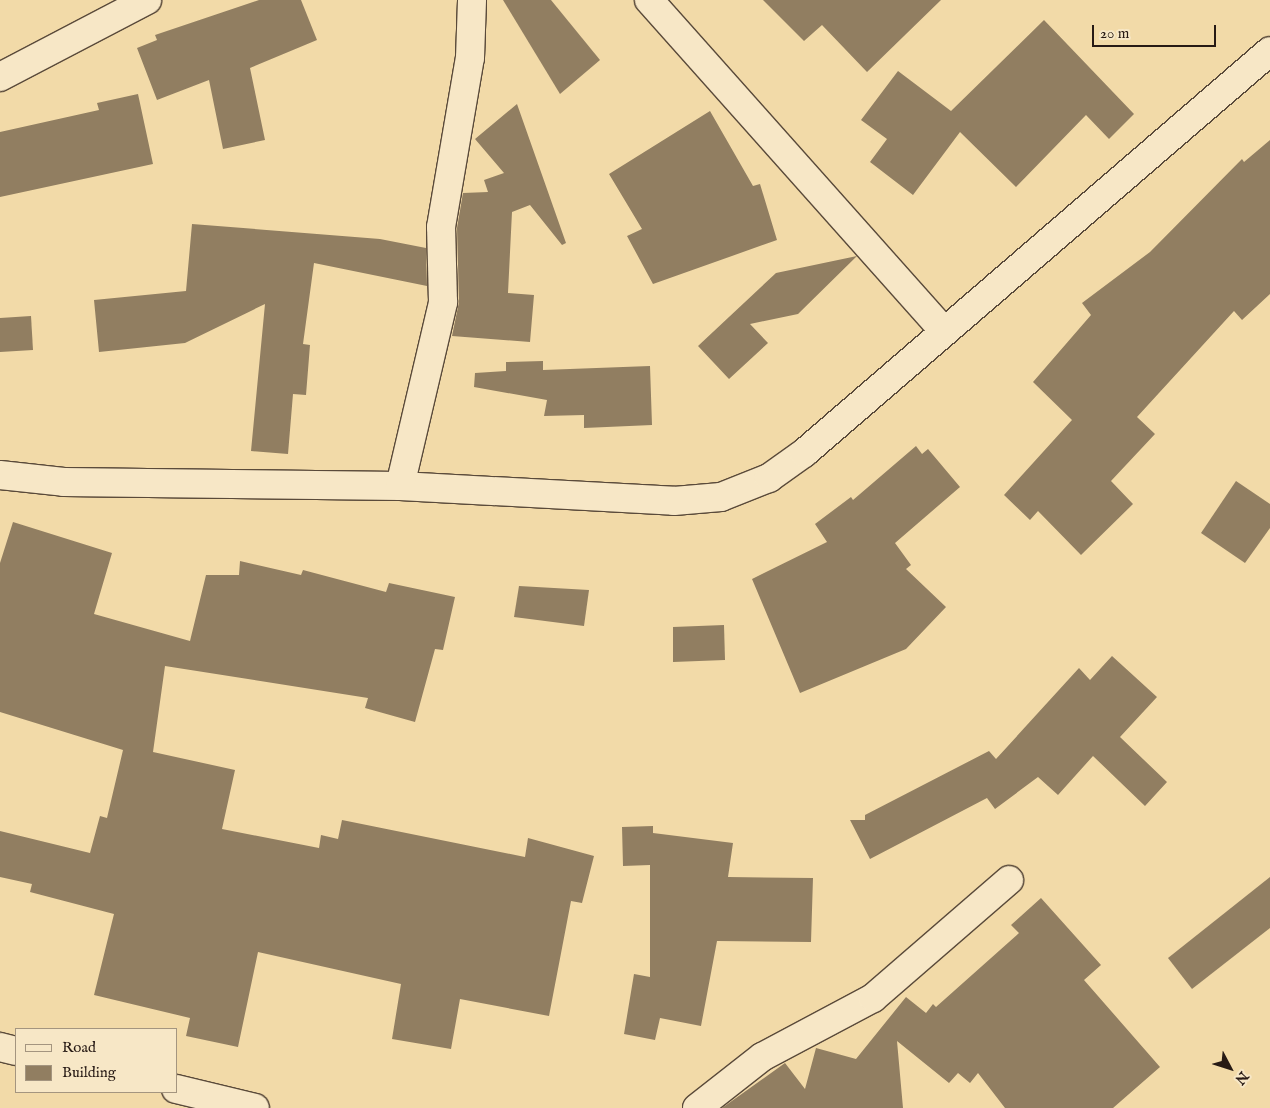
<!DOCTYPE html>
<html>
<head>
<meta charset="utf-8">
<style>
  body { margin:0 }
  #map { position:relative; width:1270px; height:1108px; overflow:hidden; background:#f2daa8; font-family:"IM FELL English",serif }
  div>[style] { position:absolute }
  .building>* { inset:0; background:#917e61 }
  .roads { filter:drop-shadow(1px 0 #5a4a3a) drop-shadow(-1px 0 #5a4a3a) drop-shadow(0 1px #5a4a3a) drop-shadow(0 -1px #5a4a3a) }
  .minor>* { height:28px; margin:-14px; padding:0 14px; transform-origin:14px; border-radius:14px; background:#f7e7c6 }
  span { translate:-50% -50%; white-space:nowrap; text-align:center; line-height:1.15; -webkit-text-stroke:4px #f7e7c6; paint-order:stroke }
  .legend { position:absolute; left:15px; top:1028px; width:162px; height:65px; box-sizing:border-box; background:#f7e7c6; border:1px solid #a4957f; margin:0; padding:6px 9px; list-style:none; font-size:15px; color:#271a15 }
  .legend li { display:flex; align-items:center; gap:10px; height:25px }
  .legend b { width:25px; border:1px solid #a4957f }
  .north { position:absolute; left:1205px; top:1043px; width:50px; height:50px; -webkit-text-stroke:4px #f7e7c6; paint-order:stroke; rotate:130deg; font-size:14px; font-weight:700; line-height:20px; text-align:center; color:#271a15 }
  .north::after { content:''; display:block; margin:auto; width:18px; height:22px; background:#271a15; clip-path:polygon(50% 0,100% 100%,50% 72%,0 100%) }
  .scale { position:absolute; left:1092px; top:25px; width:124px; height:22px; box-sizing:border-box; border:2px solid #271a15; border-top:0; padding-left:6px; font-size:15px; line-height:18px; white-space:nowrap; color:#271a15; -webkit-text-stroke:4px #f7e7c6; paint-order:stroke }
</style>
</head>
<body>
<div id="map">
  <div class="building">
    <i style="clip-path:polygon(259px 0,301px 0,317px 40px,250px 68px,265px 140px,223px 149px,209px 80px,157px 100px,137px 48px,157px 40px,155px 35px)"></i>
    <i style="clip-path:polygon(503px 0,551px 0,600px 60px,560px 94px)"></i>
    <i style="clip-path:polygon(763px 0,941px 0,867px 72px,822px 25px,804px 41px)"></i>
    <i style="clip-path:polygon(1044px 20px,1134px 114px,1109px 139px,1086px 115px,1016px 187px,960px 132px,913px 195px,870px 162px,887px 139px,861px 120px,898px 71px,951px 111px)"></i>
    <i style="clip-path:polygon(138px 94px,153px 164px,0 197px,0 132px,99px 110px,97px 103px)"></i>
    <i style="clip-path:polygon(517px 104px,566px 243px,562px 245px,530px 205px,512px 212px,508px 293px,534px 295px,530px 342px,452px 336px,459px 302px,457px 228px,463px 193px,488px 192px,484px 180px,504px 173px,475px 139px)"></i>
    <i style="clip-path:polygon(710px 111px,753px 186px,760px 184px,777px 240px,653px 284px,627px 236px,642px 229px,609px 174px)"></i>
    <i style="clip-path:polygon(1270px 140px,1270px 294px,1242px 320px,1234px 311px,1137px 417px,1155px 434px,1111px 481px,1133px 504px,1081px 555px,1038px 511px,1030px 520px,1004px 495px,1072px 420px,1033px 382px,1091px 315px,1082px 303px,1150px 252px,1242px 159px,1244px 162px)"></i>
    <i style="clip-path:polygon(192px 224px,380px 239px,426px 248px,427px 286px,314px 263px,303px 344px,310px 345px,306px 395px,293px 394px,288px 454px,251px 451px,265px 304px,185px 343px,99px 352px,94px 300px,186px 291px)"></i>
    <i style="clip-path:polygon(857px 256px,798px 314px,750px 324px,768px 343px,729px 379px,698px 346px,776px 273px)"></i>
    <i style="clip-path:polygon(31px 316px,33px 350px,0 352px,0 318px)"></i>
    <i style="clip-path:polygon(543px 361px,543px 370px,650px 366px,652px 425px,584px 428px,584px 415px,544px 416px,547px 400px,474px 387px,475px 373px,506px 371px,506px 362px)"></i>
    <i style="clip-path:polygon(916px 446px,922px 454px,928px 449px,960px 487px,895px 543px,911px 565px,906px 569px,946px 607px,906px 649px,800px 693px,752px 579px,827px 542px,815px 524px,851px 497px,853px 500px)"></i>
    <i style="clip-path:polygon(1236px 481px,1270px 504px,1270px 528px,1245px 563px,1201px 533px)"></i>
    <i style="clip-path:polygon(13px 522px,112px 553px,94px 614px,190px 641px,206px 575px,239px 575px,240px 561px,301px 575px,303px 570px,386px 592px,389px 583px,455px 597px,443px 650px,435px 649px,415px 722px,365px 708px,368px 698px,165px 666px,153px 752px,235px 770px,222px 829px,319px 848px,321px 835px,338px 839px,342px 820px,525px 857px,528px 838px,594px 856px,582px 903px,571px 901px,549px 1016px,460px 999px,451px 1049px,392px 1039px,401px 984px,258px 952px,238px 1047px,186px 1036px,190px 1018px,94px 995px,114px 914px,30px 892px,32px 884px,0 877px,0 831px,90px 853px,100px 816px,107px 818px,123px 750px,0 712px,0 563px)"></i>
    <i style="clip-path:polygon(519px 586px,589px 590px,584px 626px,514px 617px)"></i>
    <i style="clip-path:polygon(724px 625px,725px 660px,673px 662px,673px 627px)"></i>
    <i style="clip-path:polygon(1112px 656px,1157px 697px,1120px 737px,1167px 782px,1145px 806px,1093px 756px,1058px 795px,1038px 777px,995px 809px,987px 798px,870px 859px,850px 820px,865px 820px,865px 815px,989px 751px,996px 759px,1079px 668px,1090px 680px)"></i>
    <i style="clip-path:polygon(653px 826px,653px 833px,733px 843px,728px 877px,813px 878px,811px 942px,717px 941px,701px 1026px,660px 1018px,655px 1040px,624px 1034px,634px 974px,650px 977px,650px 865px,623px 866px,622px 827px)"></i>
    <i style="clip-path:polygon(1270px 877px,1270px 928px,1192px 989px,1168px 958px)"></i>
    <i style="clip-path:polygon(1041px 898px,1101px 965px,1084px 980px,1160px 1067px,1113px 1108px,1005px 1108px,978px 1073px,970px 1083px,958px 1073px,949px 1083px,897px 1041px,903px 1108px,722px 1108px,785px 1063px,805px 1089px,816px 1048px,856px 1059px,906px 997px,926px 1013px,933px 1004px,936px 1007px,1019px 933px,1011px 925px)"></i>
  </div>
  <div class="roads">
    <div class="minor">
      <i style="left:649px;top:0;width:442px;rotate:48.3deg"></i>
      <i style="left:0;top:77px;width:166px;rotate:-27.6deg"></i>
      <i style="left:0;top:475px;width:64px;rotate:6.2deg"></i>
      <i style="left:64px;top:482px;width:336px;rotate:0.7deg"></i>
      <i style="left:400px;top:486px;width:274px;rotate:3.1deg"></i>
      <i style="left:674px;top:501px;width:47px;rotate:-4.9deg"></i>
      <i style="left:721px;top:497px;width:52px;rotate:-21.6deg"></i>
      <i style="left:769px;top:478px;width:43px;rotate:-35.5deg"></i>
      <i style="left:804px;top:453px;width:615px;rotate:-40.78deg"></i>
      <i style="left:400px;top:486px;width:189px;rotate:-76.8deg"></i>
      <i style="left:443px;top:302px;width:75px;rotate:-91.5deg"></i>
      <i style="left:441px;top:227px;width:171px;rotate:-80.3deg"></i>
      <i style="left:470px;top:58px;width:58px;rotate:-88deg"></i>
      <i style="left:0;top:1047px;width:16px;rotate:14deg"></i>
      <i style="left:176px;top:1089px;width:81px;rotate:13.5deg"></i>
      <i style="left:697px;top:1108px;width:83px;rotate:-38.1deg"></i>
      <i style="left:762px;top:1057px;width:126px;rotate:-28deg"></i>
      <i style="left:873px;top:998px;width:180px;rotate:-40.9deg"></i>
    </div>
  </div>
  <ul class="legend">
  <li><b style="height:6px;background:#f7e7c6"></b>Road</li>
  <li><b style="height:14px;background:#917e61"></b>Building</li>
  </ul>
  <div class="north">N</div>
  <div class="scale">20 m</div>
</div>
</body>
</html>
